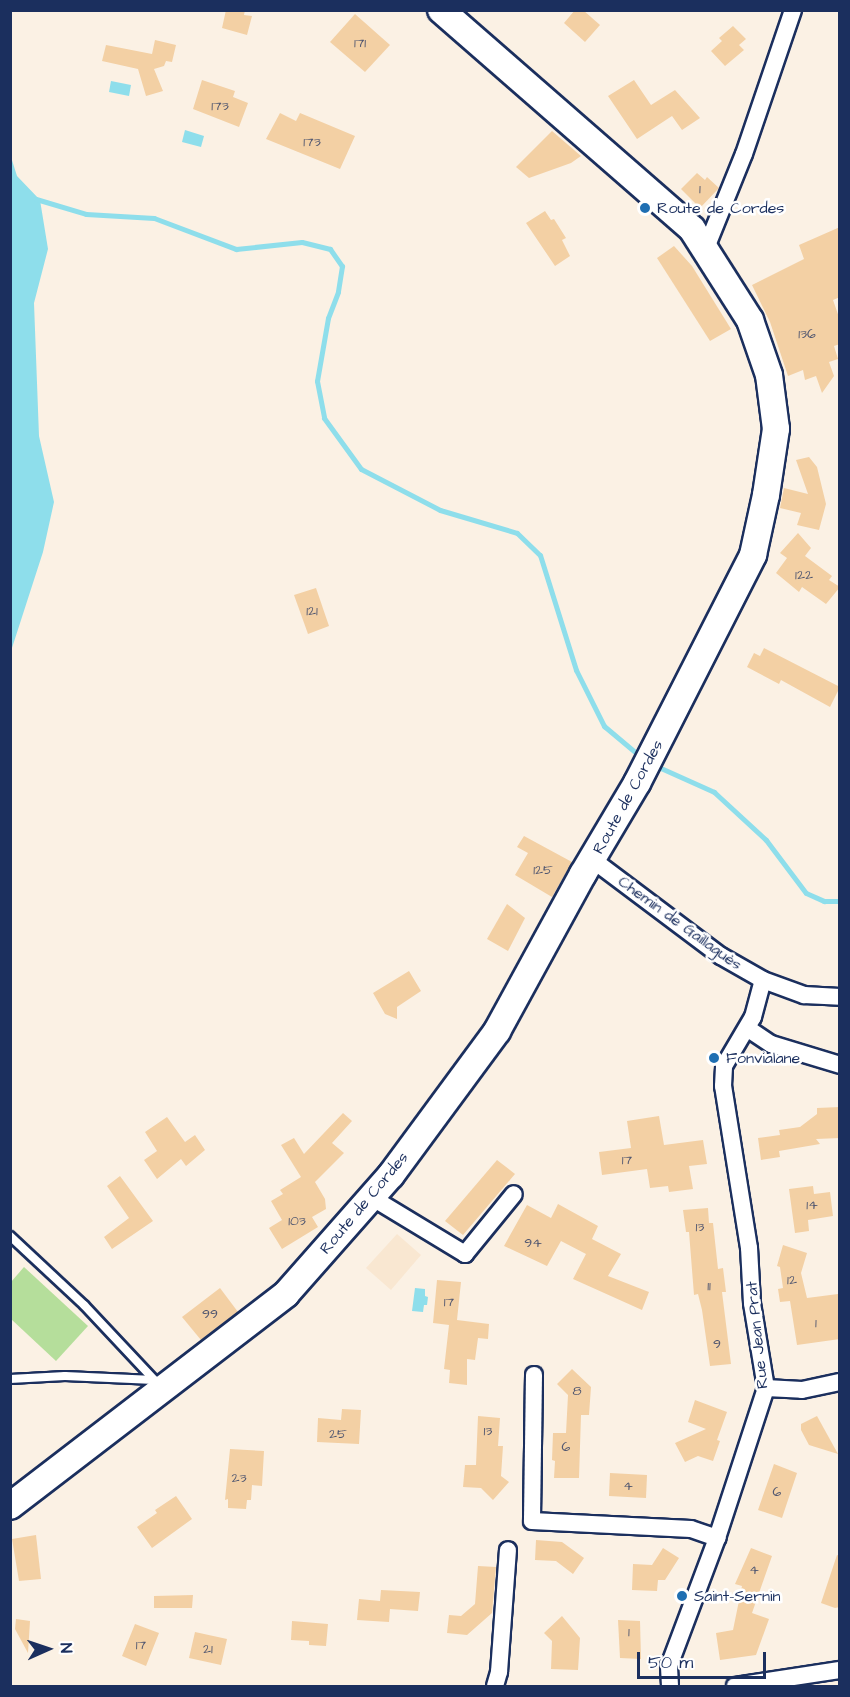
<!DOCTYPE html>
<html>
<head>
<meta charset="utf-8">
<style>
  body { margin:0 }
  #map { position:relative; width:850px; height:1697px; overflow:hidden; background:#fbf1e4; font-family:"Architects Daughter",sans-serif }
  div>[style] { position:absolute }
  .built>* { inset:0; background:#f9e7d1 }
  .green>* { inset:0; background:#b5de9b }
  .water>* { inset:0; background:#8edeeb }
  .stream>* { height:5px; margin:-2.5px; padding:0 2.5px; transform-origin:2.5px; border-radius:2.5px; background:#8edeeb }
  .building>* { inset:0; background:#f3d0a4 }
  .roads { filter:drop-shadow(2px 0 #1b2f5e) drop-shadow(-2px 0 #1b2f5e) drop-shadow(0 2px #1b2f5e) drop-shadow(0 -2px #1b2f5e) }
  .service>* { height:8px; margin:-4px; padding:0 4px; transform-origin:4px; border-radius:4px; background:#fff }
  .minor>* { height:16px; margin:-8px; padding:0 8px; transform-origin:8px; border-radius:8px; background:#fff }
  .primary>* { height:26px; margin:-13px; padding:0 13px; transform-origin:13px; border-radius:13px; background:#fff }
  .dots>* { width:16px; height:16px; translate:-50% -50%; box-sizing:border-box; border:3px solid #fff; border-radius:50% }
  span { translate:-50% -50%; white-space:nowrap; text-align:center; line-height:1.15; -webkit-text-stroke:5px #fff; paint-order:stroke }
  .number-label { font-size:14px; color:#515770 }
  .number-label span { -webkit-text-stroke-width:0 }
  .poi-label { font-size:16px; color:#1b2f5e }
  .left { translate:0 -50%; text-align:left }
  .street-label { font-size:16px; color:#1b2f5e }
  .frame { position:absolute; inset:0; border:12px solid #1b2f5e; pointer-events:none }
  .north { position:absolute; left:18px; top:1619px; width:60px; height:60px; -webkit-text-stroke:4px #fff; paint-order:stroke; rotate:87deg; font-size:16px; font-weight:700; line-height:24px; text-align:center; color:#1b2f5e }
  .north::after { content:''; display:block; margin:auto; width:21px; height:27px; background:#1b2f5e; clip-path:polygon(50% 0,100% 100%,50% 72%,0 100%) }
  .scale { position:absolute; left:637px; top:1652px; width:129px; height:27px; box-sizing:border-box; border:3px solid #1b2f5e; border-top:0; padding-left:8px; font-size:18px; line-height:21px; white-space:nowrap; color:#1b2f5e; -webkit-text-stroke:4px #fff; paint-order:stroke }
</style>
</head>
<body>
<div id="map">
  <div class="built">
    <i style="clip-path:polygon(397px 1234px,421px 1255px,391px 1290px,366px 1268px)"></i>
  </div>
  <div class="green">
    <i style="clip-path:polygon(24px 1267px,88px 1326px,56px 1361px,11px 1319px,11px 1282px)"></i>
  </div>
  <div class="water">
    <i style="clip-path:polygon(111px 81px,131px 85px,129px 96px,109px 92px)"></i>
    <i style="clip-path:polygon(185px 130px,204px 136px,201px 147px,182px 142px)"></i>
    <i style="clip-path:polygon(11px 157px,17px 176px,40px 200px,48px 249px,34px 303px,39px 436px,54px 502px,43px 552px,11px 651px)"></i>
    <i style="clip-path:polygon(415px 1288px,425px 1289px,425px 1296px,428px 1297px,427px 1305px,424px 1305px,423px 1312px,412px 1311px)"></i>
  </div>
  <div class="stream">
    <i style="left:36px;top:199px;width:52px;rotate:16.7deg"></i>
    <i style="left:86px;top:214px;width:68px;rotate:3.4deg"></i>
    <i style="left:154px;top:218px;width:88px;rotate:20.7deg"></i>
    <i style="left:236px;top:249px;width:66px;rotate:-6.1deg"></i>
    <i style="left:302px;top:242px;width:29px;rotate:14deg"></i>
    <i style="left:330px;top:249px;width:21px;rotate:55deg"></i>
    <i style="left:342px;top:266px;width:26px;rotate:99deg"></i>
    <i style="left:338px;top:292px;width:28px;rotate:111deg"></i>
    <i style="left:328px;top:318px;width:64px;rotate:99.9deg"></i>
    <i style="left:317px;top:381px;width:38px;rotate:79deg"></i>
    <i style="left:324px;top:418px;width:63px;rotate:54deg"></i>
    <i style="left:361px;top:469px;width:89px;rotate:27.4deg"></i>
    <i style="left:440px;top:510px;width:80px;rotate:16.6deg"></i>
    <i style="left:517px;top:533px;width:32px;rotate:44deg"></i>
    <i style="left:540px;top:555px;width:121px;rotate:72.6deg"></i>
    <i style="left:576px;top:670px;width:63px;rotate:63.4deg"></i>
    <i style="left:604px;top:726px;width:48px;rotate:40deg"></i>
    <i style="left:654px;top:765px;width:66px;rotate:24.2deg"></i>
    <i style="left:714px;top:792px;width:71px;rotate:42.7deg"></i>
    <i style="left:766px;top:840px;width:66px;rotate:53deg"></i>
    <i style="left:806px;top:893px;width:20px;rotate:24deg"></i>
    <i style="left:824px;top:901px;width:16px"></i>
  </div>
  <div class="building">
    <i style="clip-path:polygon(226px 10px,245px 10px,244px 15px,252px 16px,247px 35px,222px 28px)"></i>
    <i style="clip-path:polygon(575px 10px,583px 10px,600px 25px,585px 42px,564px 23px)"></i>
    <i style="clip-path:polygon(355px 14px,390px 45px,365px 72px,330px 42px)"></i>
    <i style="clip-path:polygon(733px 26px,746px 39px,739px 45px,744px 50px,725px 66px,711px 51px,722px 41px,719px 38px)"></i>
    <i style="clip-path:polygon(155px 40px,176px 45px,172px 62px,166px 61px,164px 66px,154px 69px,163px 91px,146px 96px,138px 69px,102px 61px,106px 45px,152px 54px)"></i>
    <i style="clip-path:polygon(202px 80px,235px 91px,233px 97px,248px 103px,239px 127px,193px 109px)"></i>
    <i style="clip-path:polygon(634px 80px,651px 105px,675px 90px,700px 118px,682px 130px,672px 116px,637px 139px,608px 96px)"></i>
    <i style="clip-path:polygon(280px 113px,296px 121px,300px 113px,355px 136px,340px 169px,266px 139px)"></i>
    <i style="clip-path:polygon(552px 131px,581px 156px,571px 163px,529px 178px,516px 167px)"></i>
    <i style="clip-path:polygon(697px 173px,705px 180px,707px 177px,719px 188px,700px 208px,681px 189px)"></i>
    <i style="clip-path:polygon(545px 211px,551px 220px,554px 219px,566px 238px,562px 240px,570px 256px,555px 266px,526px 223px)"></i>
    <i style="clip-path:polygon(840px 227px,840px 297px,833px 300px,840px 320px,840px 344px,834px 346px,838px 359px,829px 362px,834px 376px,822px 393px,816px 376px,805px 380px,803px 370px,788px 376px,770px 322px,752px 285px,804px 259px,799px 245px)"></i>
    <i style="clip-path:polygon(674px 246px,692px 266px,731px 329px,710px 341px,657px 258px)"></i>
    <i style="clip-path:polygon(809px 457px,817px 467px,826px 504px,819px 530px,797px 525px,801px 513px,780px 508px,784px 488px,808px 494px,796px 460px)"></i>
    <i style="clip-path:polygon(798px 533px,811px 548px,805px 556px,832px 576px,829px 580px,840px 587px,826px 604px,802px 587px,799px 592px,776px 573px,787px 558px,780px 553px)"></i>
    <i style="clip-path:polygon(316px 588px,329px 626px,308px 634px,294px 595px)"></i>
    <i style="clip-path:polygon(764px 648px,840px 687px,830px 707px,781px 680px,779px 684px,747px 667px,754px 653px,760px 656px)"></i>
    <i style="clip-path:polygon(524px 836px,572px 862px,552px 897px,515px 875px,528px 853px,517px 847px)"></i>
    <i style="clip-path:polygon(507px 904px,525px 918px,508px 951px,487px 939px)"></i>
    <i style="clip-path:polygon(409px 971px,421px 991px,397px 1007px,397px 1019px,385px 1014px,373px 993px)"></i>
    <i style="clip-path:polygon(840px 1107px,840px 1138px,816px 1139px,820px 1144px,779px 1151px,780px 1157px,761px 1160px,758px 1138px,780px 1135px,779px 1130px,800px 1127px,817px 1114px,817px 1108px)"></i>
    <i style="clip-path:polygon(343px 1113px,352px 1121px,332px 1143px,344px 1153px,315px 1182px,325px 1199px,326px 1209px,312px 1217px,318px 1227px,282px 1249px,269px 1228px,282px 1220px,271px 1201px,283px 1194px,280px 1190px,301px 1177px,281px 1145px,294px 1138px,304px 1154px)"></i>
    <i style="clip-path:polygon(659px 1116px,664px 1145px,703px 1140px,707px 1164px,689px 1166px,693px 1189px,669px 1192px,668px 1186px,650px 1188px,647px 1169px,602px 1175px,599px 1152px,631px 1148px,627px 1121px)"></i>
    <i style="clip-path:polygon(167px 1117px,185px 1142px,195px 1135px,205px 1150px,186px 1166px,181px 1159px,157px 1179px,144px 1160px,157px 1151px,145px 1132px)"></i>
    <i style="clip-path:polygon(497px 1160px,515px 1174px,463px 1235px,445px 1221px)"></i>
    <i style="clip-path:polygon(120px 1176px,153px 1221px,112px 1249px,104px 1237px,129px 1218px,107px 1186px)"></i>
    <i style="clip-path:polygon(813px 1186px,814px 1194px,830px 1192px,833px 1216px,808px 1220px,809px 1231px,795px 1233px,789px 1189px)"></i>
    <i style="clip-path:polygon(558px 1204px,598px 1226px,592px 1239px,621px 1254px,608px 1276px,649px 1292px,642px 1310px,573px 1279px,586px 1254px,561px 1241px,547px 1266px,504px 1246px,527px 1205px,551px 1218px)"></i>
    <i style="clip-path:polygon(708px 1208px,709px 1223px,713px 1223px,718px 1269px,723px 1268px,726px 1292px,722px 1292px,731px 1364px,710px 1366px,702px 1310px,698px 1294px,694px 1295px,689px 1232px,686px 1232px,683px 1210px)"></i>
    <i style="clip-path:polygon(783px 1245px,807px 1253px,801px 1273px,807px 1298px,838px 1294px,840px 1339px,797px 1345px,790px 1301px,780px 1302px,778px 1289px,783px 1288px,780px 1267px,777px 1266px)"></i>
    <i style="clip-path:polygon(437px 1280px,461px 1282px,457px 1320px,489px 1324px,488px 1339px,478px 1338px,475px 1360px,467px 1359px,467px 1385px,449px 1383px,450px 1370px,444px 1369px,449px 1325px,433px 1323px)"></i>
    <i style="clip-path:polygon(220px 1288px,238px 1312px,201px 1340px,182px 1317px)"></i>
    <i style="clip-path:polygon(572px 1369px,591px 1387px,589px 1415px,581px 1415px,579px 1478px,554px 1478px,555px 1461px,552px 1460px,553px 1433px,566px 1433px,568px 1395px,557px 1384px)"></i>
    <i style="clip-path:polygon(695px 1400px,727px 1412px,717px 1440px,720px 1441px,713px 1461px,698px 1456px,685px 1462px,675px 1443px,706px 1429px,688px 1422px)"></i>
    <i style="clip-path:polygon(342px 1409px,361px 1410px,359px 1444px,317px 1442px,318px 1418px,341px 1420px)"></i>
    <i style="clip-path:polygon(478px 1416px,500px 1418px,498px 1446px,503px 1446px,501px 1476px,509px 1482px,493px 1500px,481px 1488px,463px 1487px,465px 1465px,476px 1465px)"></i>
    <i style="clip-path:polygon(817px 1416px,838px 1454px,809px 1445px,801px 1430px,801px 1424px)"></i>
    <i style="clip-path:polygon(230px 1449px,264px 1451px,262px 1486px,252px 1485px,251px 1500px,247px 1500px,246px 1509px,228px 1508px,228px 1499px,225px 1500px)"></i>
    <i style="clip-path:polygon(774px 1464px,797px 1473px,782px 1518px,758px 1510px)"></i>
    <i style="clip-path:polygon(610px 1473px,647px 1475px,646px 1498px,609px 1496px)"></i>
    <i style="clip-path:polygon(176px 1496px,192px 1519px,152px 1548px,137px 1527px,157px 1513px,155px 1510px)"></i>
    <i style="clip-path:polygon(36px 1535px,41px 1579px,19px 1581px,12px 1539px)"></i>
    <i style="clip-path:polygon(536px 1540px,562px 1542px,584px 1558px,573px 1574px,556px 1561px,535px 1560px)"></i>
    <i style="clip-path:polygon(663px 1548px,679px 1558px,665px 1580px,658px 1580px,657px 1591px,632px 1590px,633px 1564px,652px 1565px)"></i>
    <i style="clip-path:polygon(751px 1548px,772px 1556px,752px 1613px,769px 1619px,756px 1655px,720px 1660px,716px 1633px,733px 1630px,742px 1586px,735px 1584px)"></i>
    <i style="clip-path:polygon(837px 1555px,840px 1556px,840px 1607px,835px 1608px,821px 1603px)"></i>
    <i style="clip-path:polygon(478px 1566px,496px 1567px,492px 1613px,467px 1635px,447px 1633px,449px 1615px,461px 1616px,475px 1604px)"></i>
    <i style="clip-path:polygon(381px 1590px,420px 1592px,418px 1611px,390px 1609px,389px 1622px,357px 1620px,359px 1599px,380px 1601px)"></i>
    <i style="clip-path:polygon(193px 1595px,192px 1608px,154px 1608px,154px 1596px)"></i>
    <i style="clip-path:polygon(562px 1616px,580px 1638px,578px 1670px,551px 1669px,552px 1641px,544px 1633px)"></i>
    <i style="clip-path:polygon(16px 1619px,30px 1621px,28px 1653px,15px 1629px)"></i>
    <i style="clip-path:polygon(618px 1620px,640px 1621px,641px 1659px,620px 1658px)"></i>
    <i style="clip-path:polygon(292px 1621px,328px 1624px,326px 1646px,309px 1645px,309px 1641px,291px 1640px)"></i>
    <i style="clip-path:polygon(135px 1624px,159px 1633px,146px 1666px,122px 1656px)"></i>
    <i style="clip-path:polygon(195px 1632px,227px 1639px,221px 1665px,189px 1658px)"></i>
  </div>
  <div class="roads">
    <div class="service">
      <i style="left:10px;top:1236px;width:101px;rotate:43deg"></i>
      <i style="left:84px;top:1305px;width:112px;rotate:46.8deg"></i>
      <i style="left:10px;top:1379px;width:55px;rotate:-3.1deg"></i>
      <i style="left:65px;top:1376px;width:89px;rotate:2.6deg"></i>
    </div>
    <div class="minor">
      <i style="left:706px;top:248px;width:101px;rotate:-68deg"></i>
      <i style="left:744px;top:154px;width:152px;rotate:-71.2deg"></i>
      <i style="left:593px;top:860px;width:160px;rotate:36.9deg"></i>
      <i style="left:721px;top:956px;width:48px;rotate:29.7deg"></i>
      <i style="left:763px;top:980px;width:44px;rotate:20.1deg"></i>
      <i style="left:804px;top:995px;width:36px;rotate:3deg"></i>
      <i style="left:747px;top:1028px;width:29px;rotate:34deg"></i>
      <i style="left:771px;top:1044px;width:72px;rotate:16.9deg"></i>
      <i style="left:371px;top:1197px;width:110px;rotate:31.2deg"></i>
      <i style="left:465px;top:1254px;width:77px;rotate:-50.8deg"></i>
      <i style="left:534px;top:1375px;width:146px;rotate:90.8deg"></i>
      <i style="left:532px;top:1521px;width:159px;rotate:2.9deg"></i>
      <i style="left:691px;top:1529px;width:28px;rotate:19deg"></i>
      <i style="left:766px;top:1388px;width:36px;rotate:3deg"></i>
      <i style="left:802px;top:1390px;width:39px;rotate:-12deg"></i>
      <i style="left:495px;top:1686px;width:15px;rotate:-74deg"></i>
      <i style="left:499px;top:1672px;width:122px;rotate:-85.8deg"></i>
      <i style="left:670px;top:1686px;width:20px;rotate:-93deg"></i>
      <i style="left:669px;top:1666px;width:137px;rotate:-69.4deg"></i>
      <i style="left:717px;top:1538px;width:158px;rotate:-71.9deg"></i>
      <i style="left:766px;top:1388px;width:86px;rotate:-99.4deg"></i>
      <i style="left:752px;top:1303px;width:55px;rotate:-93.1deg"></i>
      <i style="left:749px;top:1248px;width:164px;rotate:-99.1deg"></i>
      <i style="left:723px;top:1086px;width:20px;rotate:-87deg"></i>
      <i style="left:724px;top:1066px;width:57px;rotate:-59.4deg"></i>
      <i style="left:753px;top:1017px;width:38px;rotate:-75deg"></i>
      <i style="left:735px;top:1686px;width:106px;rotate:-8.7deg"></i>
    </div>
    <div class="primary">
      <i style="left:10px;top:1506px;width:348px;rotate:-37.5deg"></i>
      <i style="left:286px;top:1294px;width:159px;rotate:-48.6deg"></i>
      <i style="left:391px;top:1175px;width:179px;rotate:-53.6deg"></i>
      <i style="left:497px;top:1031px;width:179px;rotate:-61.3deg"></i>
      <i style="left:583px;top:874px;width:106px;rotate:-59.3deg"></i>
      <i style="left:637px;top:783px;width:256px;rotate:-63deg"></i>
      <i style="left:753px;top:555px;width:61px;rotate:-77.8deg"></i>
      <i style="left:766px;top:495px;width:67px;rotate:-81.4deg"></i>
      <i style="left:776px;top:429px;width:54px;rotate:-97.4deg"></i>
      <i style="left:769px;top:375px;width:58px;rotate:-109.1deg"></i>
      <i style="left:750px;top:320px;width:108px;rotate:-122.5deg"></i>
      <i style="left:692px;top:229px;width:333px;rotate:-138.9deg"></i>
    </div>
  </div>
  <div class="dots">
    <i style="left:645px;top:208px;background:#1f6fb2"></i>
    <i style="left:714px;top:1058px;background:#1f6fb2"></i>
    <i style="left:682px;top:1596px;background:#1f6fb2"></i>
  </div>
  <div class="number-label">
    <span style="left:360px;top:43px">171</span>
    <span style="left:220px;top:106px">173</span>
    <span style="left:312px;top:142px">173</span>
    <span style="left:700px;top:189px">1</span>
    <span style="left:807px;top:334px">136</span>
    <span style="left:804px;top:575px">122</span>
    <span style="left:312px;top:611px">121</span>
    <span style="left:543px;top:870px">125</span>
    <span style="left:627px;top:1160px">17</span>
    <span style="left:812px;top:1205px">14</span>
    <span style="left:297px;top:1221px">103</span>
    <span style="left:700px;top:1227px">13</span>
    <span style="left:533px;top:1243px">94</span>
    <span style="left:792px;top:1280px">12</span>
    <span style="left:709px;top:1286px">11</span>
    <span style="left:449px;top:1302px">17</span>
    <span style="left:210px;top:1314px">99</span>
    <span style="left:816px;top:1323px">1</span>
    <span style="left:717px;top:1344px">9</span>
    <span style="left:577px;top:1391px">8</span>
    <span style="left:488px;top:1431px">13</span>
    <span style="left:338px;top:1434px">25</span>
    <span style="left:566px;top:1447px">6</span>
    <span style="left:239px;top:1478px">23</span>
    <span style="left:628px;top:1486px">4</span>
    <span style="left:777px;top:1492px">6</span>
    <span style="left:754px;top:1570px">4</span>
    <span style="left:629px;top:1632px">1</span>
    <span style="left:141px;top:1645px">17</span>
    <span style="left:208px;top:1649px">21</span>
  </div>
  <div class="poi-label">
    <span class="left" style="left:657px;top:208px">Route de Cordes</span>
    <span class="left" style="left:726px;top:1058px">Fonvialane</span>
    <span class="left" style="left:694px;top:1596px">Saint-Sernin</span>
  </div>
  <div class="street-label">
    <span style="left:628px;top:797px;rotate:-61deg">Route de Cordes</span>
    <span style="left:680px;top:923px;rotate:36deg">Chemin de Gaillaguès</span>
    <span style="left:364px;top:1203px;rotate:-50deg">Route de Cordes</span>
    <span style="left:757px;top:1335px;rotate:-96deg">Rue Jean Prat</span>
  </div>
  <div class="frame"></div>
  <div class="north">N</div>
  <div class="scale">50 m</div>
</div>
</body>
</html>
